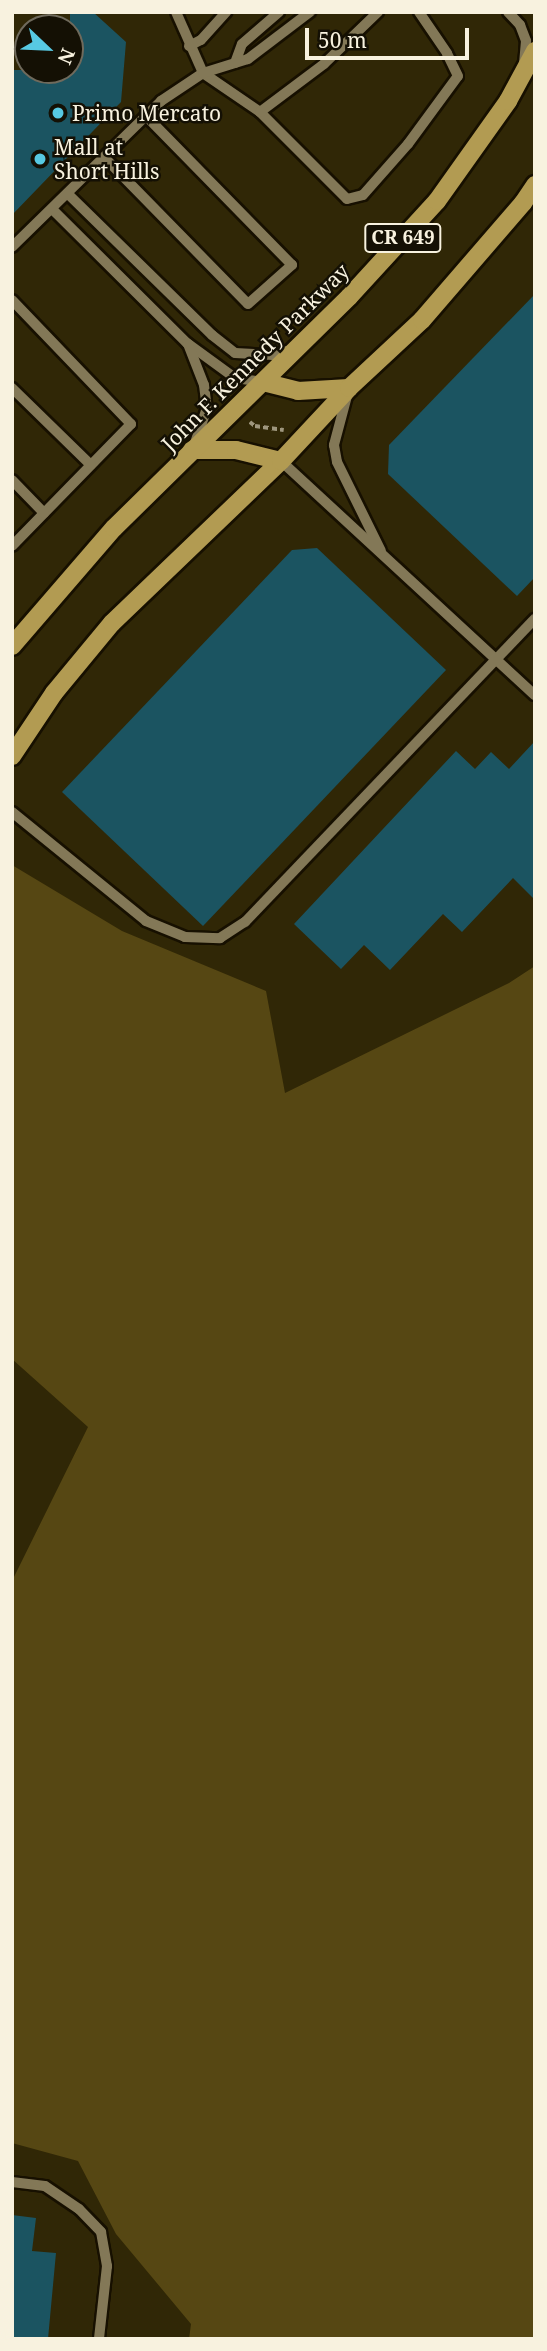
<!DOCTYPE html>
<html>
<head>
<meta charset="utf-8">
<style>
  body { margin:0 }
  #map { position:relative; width:547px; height:2351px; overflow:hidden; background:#302706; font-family:"Noto Serif",serif }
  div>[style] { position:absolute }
  .green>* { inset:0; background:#564713 }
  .building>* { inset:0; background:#1b5461 }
  .path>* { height:3.5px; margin-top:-1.75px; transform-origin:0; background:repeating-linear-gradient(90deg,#9e967d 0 5px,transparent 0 8.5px) }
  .roads { filter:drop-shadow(2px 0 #171000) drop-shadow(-2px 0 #171000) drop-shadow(0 2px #171000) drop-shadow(0 -2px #171000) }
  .lane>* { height:10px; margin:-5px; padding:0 5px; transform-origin:5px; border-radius:5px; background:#837857 }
  .primary>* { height:18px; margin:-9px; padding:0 9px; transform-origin:9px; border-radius:9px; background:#b29b52 }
  .dots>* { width:19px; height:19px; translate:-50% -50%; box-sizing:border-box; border:4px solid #141004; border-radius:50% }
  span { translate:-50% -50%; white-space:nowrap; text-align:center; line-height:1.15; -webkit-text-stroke:5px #141004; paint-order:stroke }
  .shield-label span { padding:2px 5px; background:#141004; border:2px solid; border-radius:5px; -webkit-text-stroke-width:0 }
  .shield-label { font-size:19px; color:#f8f2df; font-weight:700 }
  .poi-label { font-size:21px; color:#f8f2df }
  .left { translate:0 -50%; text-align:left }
  .street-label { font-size:21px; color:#f8f2df }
  .frame { position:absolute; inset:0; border:14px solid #f8f2df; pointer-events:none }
  .north { position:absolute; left:14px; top:14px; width:70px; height:70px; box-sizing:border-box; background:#141004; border:2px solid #6f6a5c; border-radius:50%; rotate:113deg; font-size:19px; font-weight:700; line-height:28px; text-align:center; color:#f8f2df }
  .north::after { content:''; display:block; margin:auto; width:24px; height:32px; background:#57c9e2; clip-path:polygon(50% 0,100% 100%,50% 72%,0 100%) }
  .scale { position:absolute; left:305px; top:28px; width:164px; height:32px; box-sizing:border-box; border:4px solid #f8f2df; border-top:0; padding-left:9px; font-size:21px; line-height:24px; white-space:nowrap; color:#f8f2df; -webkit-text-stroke:5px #141004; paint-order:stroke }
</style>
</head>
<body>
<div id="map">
  <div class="green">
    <i style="clip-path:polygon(12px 865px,122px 931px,266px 991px,285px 1093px,509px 983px,535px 966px,535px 2339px,189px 2339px,191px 2324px,116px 2234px,78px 2161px,12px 2143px,12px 1581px,88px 1427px,12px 1359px)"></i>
  </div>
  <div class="building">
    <i style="clip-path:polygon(70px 12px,93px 12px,126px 42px,121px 102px,12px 215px,12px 70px,70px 70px)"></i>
    <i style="clip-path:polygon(535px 294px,535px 577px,517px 596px,388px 474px,389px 445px)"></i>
    <i style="clip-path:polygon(317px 548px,446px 670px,203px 926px,62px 792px,292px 550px)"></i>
    <i style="clip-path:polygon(535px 741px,535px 900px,513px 878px,462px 932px,443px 914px,390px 970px,364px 945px,341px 969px,294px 924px,456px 751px,475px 769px,491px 752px,509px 769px)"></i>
    <i style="clip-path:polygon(12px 2215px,36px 2218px,32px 2251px,56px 2253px,48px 2339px,12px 2339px)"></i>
  </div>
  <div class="path">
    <i style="left:250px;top:422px;width:6px;rotate:39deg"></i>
    <i style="left:255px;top:426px;width:29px;rotate:8deg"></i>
  </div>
  <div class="roads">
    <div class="lane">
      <i style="left:176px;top:12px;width:67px;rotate:66.1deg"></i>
      <i style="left:203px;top:73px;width:69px;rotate:34.4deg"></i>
      <i style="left:260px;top:112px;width:123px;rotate:45deg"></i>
      <i style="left:347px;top:199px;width:16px;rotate:-14deg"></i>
      <i style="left:363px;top:195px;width:68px;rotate:-48.6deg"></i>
      <i style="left:408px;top:144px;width:84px;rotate:-53.7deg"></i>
      <i style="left:458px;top:76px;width:25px;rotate:-116deg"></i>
      <i style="left:447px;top:53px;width:50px;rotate:-124.3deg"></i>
      <i style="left:508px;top:12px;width:18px;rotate:47deg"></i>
      <i style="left:520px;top:25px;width:17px;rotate:69deg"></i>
      <i style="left:526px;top:41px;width:21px;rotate:95deg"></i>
      <i style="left:189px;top:46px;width:13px;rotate:-27deg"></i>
      <i style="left:201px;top:40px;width:38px;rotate:-48deg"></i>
      <i style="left:235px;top:63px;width:20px;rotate:-70deg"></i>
      <i style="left:242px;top:44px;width:49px;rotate:-40.9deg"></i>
      <i style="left:260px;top:112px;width:80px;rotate:-36.9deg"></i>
      <i style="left:324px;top:64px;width:75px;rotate:-43.9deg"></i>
      <i style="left:105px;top:158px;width:204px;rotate:45.6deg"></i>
      <i style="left:248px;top:304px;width:59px;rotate:-41.6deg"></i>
      <i style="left:292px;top:265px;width:209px;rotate:-134.4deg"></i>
      <i style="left:69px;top:195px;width:200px;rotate:44.4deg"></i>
      <i style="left:212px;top:335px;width:29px;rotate:38deg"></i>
      <i style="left:235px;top:353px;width:38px;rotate:3deg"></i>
      <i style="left:273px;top:355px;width:19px;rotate:-16deg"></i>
      <i style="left:53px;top:210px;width:189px;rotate:44.8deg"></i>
      <i style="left:187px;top:343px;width:59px;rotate:36.1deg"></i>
      <i style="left:235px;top:378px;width:28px;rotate:8deg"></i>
      <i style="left:12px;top:247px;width:209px;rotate:-44.4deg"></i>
      <i style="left:161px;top:101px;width:50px;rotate:-33.7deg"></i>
      <i style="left:203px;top:73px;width:47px;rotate:-17.3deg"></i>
      <i style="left:248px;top:59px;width:78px;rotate:-37.2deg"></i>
      <i style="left:12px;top:300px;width:172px;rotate:46.2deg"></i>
      <i style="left:131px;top:424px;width:170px;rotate:134.3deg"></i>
      <i style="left:188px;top:344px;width:44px;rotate:68.7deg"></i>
      <i style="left:204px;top:385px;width:23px;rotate:83deg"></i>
      <i style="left:207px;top:408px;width:36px;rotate:109deg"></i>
      <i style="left:12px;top:388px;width:110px;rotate:44.3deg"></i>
      <i style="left:347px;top:396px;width:51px;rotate:104.9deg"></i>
      <i style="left:334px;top:445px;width:17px;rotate:80deg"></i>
      <i style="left:337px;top:462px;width:99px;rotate:63.7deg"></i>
      <i style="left:281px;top:461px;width:345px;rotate:42.7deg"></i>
      <i style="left:12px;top:480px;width:46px;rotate:45.9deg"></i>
      <i style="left:12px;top:812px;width:173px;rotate:39.1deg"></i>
      <i style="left:146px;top:921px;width:42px;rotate:22.3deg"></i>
      <i style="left:185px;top:937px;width:35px;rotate:2deg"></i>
      <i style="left:220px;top:938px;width:30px;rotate:-33deg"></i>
      <i style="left:245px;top:922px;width:419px;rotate:-46.3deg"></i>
      <i style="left:12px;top:2182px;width:33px;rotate:7deg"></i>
      <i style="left:45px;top:2186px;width:41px;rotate:34.1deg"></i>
      <i style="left:79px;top:2209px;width:32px;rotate:46deg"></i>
      <i style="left:101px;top:2232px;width:35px;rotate:80deg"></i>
      <i style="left:107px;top:2266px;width:73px;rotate:96.3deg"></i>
    </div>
    <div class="primary">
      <i style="left:263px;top:382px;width:36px;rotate:14deg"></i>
      <i style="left:298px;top:391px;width:51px;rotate:-3.4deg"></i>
      <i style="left:192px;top:450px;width:44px"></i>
      <i style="left:236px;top:450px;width:46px;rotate:13.7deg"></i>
      <i style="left:12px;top:646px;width:156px;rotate:-49.2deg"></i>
      <i style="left:114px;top:528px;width:330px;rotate:-44.5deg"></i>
      <i style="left:349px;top:297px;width:130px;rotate:-47.5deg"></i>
      <i style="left:437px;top:201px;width:123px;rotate:-54.6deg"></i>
      <i style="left:508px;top:101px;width:57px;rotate:-61.6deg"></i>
      <i style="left:12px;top:756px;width:76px;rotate:-56.3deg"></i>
      <i style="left:54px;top:693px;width:91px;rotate:-50.4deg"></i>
      <i style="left:112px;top:623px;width:234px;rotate:-43.8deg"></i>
      <i style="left:281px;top:461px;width:100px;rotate:-47deg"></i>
      <i style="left:349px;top:388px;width:100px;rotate:-43deg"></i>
      <i style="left:422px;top:320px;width:155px;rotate:-49.2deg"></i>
      <i style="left:523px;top:203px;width:22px;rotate:-56deg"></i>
    </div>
  </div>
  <div class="dots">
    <i style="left:58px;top:113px;background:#57c9e2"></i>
    <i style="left:40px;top:159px;background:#57c9e2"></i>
  </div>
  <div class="shield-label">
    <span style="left:403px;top:238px">CR 649</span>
  </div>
  <div class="poi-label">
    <span class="left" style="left:72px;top:113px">Primo Mercato</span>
    <span class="left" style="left:54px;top:159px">Mall at<br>Short Hills</span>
  </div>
  <div class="street-label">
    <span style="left:255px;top:357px;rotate:-45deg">John F. Kennedy Parkway</span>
  </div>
  <div class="frame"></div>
  <div class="north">N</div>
  <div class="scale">50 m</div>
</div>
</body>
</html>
